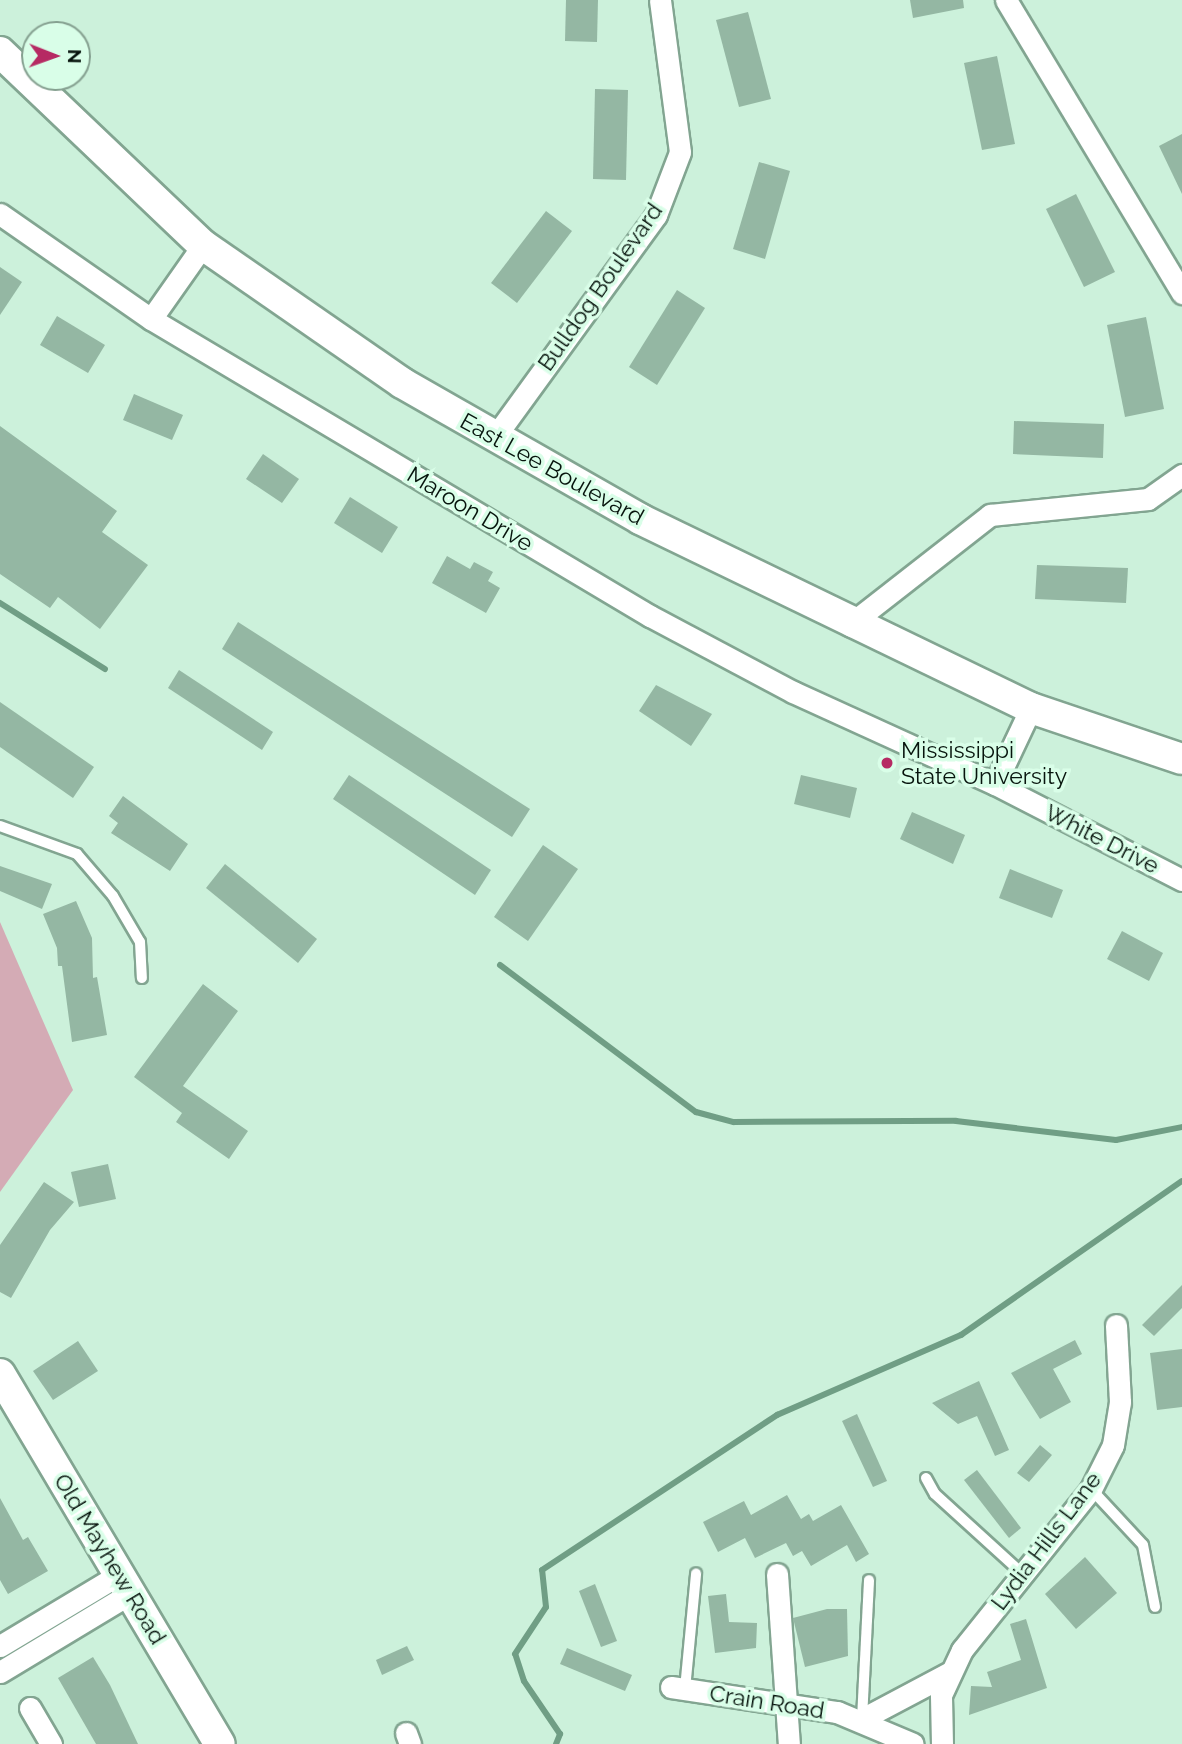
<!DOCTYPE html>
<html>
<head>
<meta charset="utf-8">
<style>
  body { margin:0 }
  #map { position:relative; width:1182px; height:1744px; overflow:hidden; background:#ccf1db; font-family:Raleway,sans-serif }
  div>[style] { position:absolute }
  .green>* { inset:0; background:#d4abb5 }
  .stream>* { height:6px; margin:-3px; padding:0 3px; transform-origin:3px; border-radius:3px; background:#709e85 }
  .building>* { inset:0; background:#94b7a3 }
  .roads { filter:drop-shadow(2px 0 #82a591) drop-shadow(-2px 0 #82a591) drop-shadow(0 2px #82a591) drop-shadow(0 -2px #82a591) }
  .lane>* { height:10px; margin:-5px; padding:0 5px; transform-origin:5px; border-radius:5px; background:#fff }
  .street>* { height:21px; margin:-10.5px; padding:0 10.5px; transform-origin:10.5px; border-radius:10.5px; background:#fff }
  .secondary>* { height:30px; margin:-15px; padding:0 15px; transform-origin:15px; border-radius:15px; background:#fff }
  .dots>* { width:19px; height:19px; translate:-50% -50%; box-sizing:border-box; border:4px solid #d9fee8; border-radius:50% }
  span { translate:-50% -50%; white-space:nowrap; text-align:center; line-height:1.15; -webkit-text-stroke:7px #d9fee8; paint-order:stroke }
  .street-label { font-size:23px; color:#07140d }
  .poi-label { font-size:23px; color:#07140d }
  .left { translate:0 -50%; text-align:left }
  .north { position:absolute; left:21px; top:21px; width:70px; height:70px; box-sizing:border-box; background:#d9fee8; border:2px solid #85a090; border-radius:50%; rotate:91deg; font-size:19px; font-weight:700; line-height:28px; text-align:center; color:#07140d }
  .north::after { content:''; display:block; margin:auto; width:24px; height:32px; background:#b62a63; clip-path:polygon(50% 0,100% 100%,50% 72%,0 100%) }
</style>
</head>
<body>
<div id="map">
  <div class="green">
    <i style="clip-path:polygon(0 922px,73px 1090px,0 1192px)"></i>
  </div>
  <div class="stream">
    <i style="left:0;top:603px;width:124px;rotate:32.2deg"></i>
    <i style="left:500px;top:965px;width:245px;rotate:36.9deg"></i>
    <i style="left:696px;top:1112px;width:39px;rotate:15deg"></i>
    <i style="left:734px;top:1122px;width:222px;rotate:-0.3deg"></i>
    <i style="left:956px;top:1121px;width:161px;rotate:6.8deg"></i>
    <i style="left:1116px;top:1140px;width:67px;rotate:-11.1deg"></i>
    <i style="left:556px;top:1744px;width:11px;rotate:-68deg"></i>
    <i style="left:560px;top:1734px;width:64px;rotate:-124.2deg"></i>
    <i style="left:524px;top:1681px;width:28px;rotate:-108deg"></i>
    <i style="left:515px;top:1654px;width:56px;rotate:-56.6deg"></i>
    <i style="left:546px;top:1607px;width:37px;rotate:-96deg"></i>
    <i style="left:542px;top:1570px;width:282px;rotate:-33.4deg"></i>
    <i style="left:777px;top:1415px;width:201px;rotate:-23.5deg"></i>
    <i style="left:961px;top:1335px;width:269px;rotate:-34.9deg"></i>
  </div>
  <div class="building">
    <i style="clip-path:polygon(566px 0,598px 0,597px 42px,565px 41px)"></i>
    <i style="clip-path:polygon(910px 0,963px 0,964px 8px,913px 18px)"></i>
    <i style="clip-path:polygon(748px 12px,771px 99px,739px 107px,716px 20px)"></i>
    <i style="clip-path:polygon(997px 56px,1015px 144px,982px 150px,964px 63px)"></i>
    <i style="clip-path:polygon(595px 89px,628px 90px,626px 180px,593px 179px)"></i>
    <i style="clip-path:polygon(1182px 134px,1182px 194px,1159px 146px)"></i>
    <i style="clip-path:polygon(759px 162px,790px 171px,765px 259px,733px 249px)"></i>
    <i style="clip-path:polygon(1076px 194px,1115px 272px,1084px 287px,1046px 209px)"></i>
    <i style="clip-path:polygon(546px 211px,572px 231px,517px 303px,491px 283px)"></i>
    <i style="clip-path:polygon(0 267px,22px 282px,0 315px)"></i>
    <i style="clip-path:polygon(677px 290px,705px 308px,657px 385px,629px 367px)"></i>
    <i style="clip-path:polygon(57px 316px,105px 345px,88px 373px,40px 345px)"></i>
    <i style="clip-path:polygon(1146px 317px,1164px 409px,1125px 417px,1107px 325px)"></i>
    <i style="clip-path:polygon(134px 394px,183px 415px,172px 440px,123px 420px)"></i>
    <i style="clip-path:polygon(1014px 421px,1104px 424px,1103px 458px,1013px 454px)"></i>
    <i style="clip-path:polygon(0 426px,117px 511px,102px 532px,148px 565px,100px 629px,58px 597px,50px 608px,0 574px)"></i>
    <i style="clip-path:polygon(263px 454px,299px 479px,282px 503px,246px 479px)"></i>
    <i style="clip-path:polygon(350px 497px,398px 527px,382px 553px,334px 523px)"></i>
    <i style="clip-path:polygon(447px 556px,470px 569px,474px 562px,493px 572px,488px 581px,500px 588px,486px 613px,432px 583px)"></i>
    <i style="clip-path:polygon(1037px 565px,1128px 568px,1126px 603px,1035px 599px)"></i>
    <i style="clip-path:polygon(238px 622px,530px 809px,512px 837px,222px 649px)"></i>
    <i style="clip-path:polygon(179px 670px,273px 732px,262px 750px,168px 688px)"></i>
    <i style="clip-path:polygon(656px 685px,712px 714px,691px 746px,639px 711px)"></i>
    <i style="clip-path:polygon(0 702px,94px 767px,73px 798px,0 747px)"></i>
    <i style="clip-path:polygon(349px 775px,491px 870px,475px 895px,333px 799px)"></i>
    <i style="clip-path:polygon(801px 775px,857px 788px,850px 818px,794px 804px)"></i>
    <i style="clip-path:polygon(123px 796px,188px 844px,170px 871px,111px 833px,118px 823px,109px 816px)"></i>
    <i style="clip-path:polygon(912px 812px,965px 835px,953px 864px,900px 839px)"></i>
    <i style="clip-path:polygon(543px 845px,578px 869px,528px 941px,494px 917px)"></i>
    <i style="clip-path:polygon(225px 864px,317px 939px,298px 963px,206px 888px)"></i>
    <i style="clip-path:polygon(0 866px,52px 884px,42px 909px,0 891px)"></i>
    <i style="clip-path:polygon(1010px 869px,1063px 890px,1052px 918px,999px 898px)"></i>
    <i style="clip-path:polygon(76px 901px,92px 938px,93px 978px,97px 977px,107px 1035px,72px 1042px,62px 966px,58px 966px,57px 948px,43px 914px)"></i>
    <i style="clip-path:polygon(1122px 931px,1163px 953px,1149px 981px,1107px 959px)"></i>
    <i style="clip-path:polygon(203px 984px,238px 1011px,183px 1086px,248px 1131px,229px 1159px,176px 1122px,182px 1113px,134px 1077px)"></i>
    <i style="clip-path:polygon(108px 1164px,116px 1199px,79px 1207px,71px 1172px)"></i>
    <i style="clip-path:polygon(44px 1182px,74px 1202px,50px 1230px,11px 1298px,0 1292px,0 1245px)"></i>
    <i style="clip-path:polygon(1182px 1285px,1182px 1308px,1154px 1336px,1142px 1325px)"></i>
    <i style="clip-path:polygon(1075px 1340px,1082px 1354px,1053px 1369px,1071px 1402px,1040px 1419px,1011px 1373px)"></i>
    <i style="clip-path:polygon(78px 1341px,98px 1371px,53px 1400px,33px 1371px)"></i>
    <i style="clip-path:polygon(1182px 1349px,1182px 1407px,1157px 1410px,1150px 1353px)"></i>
    <i style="clip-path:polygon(979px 1381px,1009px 1450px,995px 1456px,977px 1416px,958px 1424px,932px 1403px)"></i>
    <i style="clip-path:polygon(857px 1414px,887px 1481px,873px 1487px,842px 1421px)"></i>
    <i style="clip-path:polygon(1040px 1445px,1052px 1455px,1029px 1482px,1017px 1473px)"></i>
    <i style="clip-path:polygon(977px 1470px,1021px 1528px,1009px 1538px,964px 1480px)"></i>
    <i style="clip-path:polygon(787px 1495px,801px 1519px,809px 1514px,813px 1521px,841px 1505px,869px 1554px,856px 1562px,847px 1545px,811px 1566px,802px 1551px,793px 1556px,786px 1543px,755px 1558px,745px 1538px,718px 1552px,703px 1522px,744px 1501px,751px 1515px)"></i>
    <i style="clip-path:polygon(0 1498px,23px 1540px,28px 1537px,48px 1571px,8px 1594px,0 1580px)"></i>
    <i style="clip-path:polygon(1085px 1557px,1117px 1593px,1076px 1629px,1045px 1594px)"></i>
    <i style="clip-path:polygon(595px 1584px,617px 1641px,601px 1647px,579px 1591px)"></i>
    <i style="clip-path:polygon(726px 1594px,729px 1622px,757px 1623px,756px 1648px,715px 1653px,708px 1596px)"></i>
    <i style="clip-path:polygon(827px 1609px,847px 1609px,848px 1656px,805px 1667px,793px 1618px)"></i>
    <i style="clip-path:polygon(1026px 1619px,1047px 1688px,969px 1715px,971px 1686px,992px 1687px,987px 1672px,1021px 1660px,1010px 1624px)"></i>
    <i style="clip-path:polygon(407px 1646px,414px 1660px,382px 1675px,376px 1660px)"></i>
    <i style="clip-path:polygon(567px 1648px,632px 1675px,625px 1691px,560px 1664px)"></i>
    <i style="clip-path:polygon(93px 1657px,110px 1685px,138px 1744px,96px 1744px,58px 1678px)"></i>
  </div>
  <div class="roads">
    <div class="lane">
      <i style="left:0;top:826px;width:82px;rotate:20deg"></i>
      <i style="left:77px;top:854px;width:55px;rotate:49.4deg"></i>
      <i style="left:113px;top:896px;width:53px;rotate:59.6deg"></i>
      <i style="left:140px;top:942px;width:36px;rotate:87deg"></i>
      <i style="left:926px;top:1478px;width:18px;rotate:61deg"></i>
      <i style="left:935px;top:1494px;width:119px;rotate:42.3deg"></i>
      <i style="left:1091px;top:1489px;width:76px;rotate:47.1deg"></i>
      <i style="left:1143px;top:1545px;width:63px;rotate:79deg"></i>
      <i style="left:685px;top:1689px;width:116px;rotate:-84.5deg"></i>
      <i style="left:862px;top:1719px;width:139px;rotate:-87.1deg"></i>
    </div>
    <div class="street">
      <i style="left:1006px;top:0;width:342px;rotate:59deg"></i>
      <i style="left:0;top:214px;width:184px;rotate:34.8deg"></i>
      <i style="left:151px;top:319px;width:581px;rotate:30.76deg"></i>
      <i style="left:650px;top:616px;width:162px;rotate:28deg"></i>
      <i style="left:793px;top:692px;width:222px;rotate:24.5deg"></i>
      <i style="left:995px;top:784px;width:210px;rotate:27.2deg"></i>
      <i style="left:151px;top:319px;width:90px;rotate:-54.9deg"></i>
      <i style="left:494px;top:438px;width:276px;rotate:-54deg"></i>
      <i style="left:656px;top:215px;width:67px;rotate:-69.1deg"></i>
      <i style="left:680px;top:152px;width:153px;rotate:-97.5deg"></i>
      <i style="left:853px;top:622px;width:174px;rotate:-38deg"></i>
      <i style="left:990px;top:515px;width:159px;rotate:-5.8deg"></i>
      <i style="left:1148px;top:499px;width:42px;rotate:-35.2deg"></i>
      <i style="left:995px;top:784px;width:84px;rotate:-64.7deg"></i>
      <i style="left:777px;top:1574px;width:170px;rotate:86deg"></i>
      <i style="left:0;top:1646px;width:140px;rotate:-31deg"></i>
      <i style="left:0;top:1672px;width:153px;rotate:-31.1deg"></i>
      <i style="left:671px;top:1687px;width:168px;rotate:8.6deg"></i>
      <i style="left:837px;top:1712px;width:82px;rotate:22.8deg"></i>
      <i style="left:30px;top:1708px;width:42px;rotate:59.7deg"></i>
      <i style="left:862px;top:1719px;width:98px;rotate:-27.9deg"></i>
      <i style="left:406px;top:1733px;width:12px;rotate:70deg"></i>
      <i style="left:942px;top:1744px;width:49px;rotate:-91.2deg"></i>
      <i style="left:941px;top:1695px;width:50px;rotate:-65deg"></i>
      <i style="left:962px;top:1650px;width:206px;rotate:-51.3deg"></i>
      <i style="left:1091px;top:1489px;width:49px;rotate:-63.4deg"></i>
      <i style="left:1113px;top:1445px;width:44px;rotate:-80.8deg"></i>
      <i style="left:1120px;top:1402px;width:77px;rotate:-93deg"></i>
    </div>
    <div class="secondary">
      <i style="left:0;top:52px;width:280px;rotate:43.6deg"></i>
      <i style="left:203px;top:245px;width:242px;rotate:34.7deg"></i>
      <i style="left:402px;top:383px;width:274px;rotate:29.7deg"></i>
      <i style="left:640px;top:519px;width:237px;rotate:25.8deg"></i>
      <i style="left:853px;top:622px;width:198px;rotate:25.8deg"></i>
      <i style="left:1031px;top:708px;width:159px;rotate:18.7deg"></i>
      <i style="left:0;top:1374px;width:430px;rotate:59.3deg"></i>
    </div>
  </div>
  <div class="dots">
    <i style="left:887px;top:763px;background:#b62a63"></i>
  </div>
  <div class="street-label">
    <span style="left:600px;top:287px;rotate:-55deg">Bulldog Boulevard</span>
    <span style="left:552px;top:469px;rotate:29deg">East Lee Boulevard</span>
    <span style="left:470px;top:509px;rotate:31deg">Maroon Drive</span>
    <span style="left:1102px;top:839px;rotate:27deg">White Drive</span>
    <span style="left:1046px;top:1541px;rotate:-53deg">Lydia Hills Lane</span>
    <span style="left:110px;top:1559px;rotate:59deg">Old Mayhew Road</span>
    <span style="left:767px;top:1702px;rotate:9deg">Crain Road</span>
  </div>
  <div class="poi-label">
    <span class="left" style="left:901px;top:763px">Mississippi<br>State University</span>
  </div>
  <div class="north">N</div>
</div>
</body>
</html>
